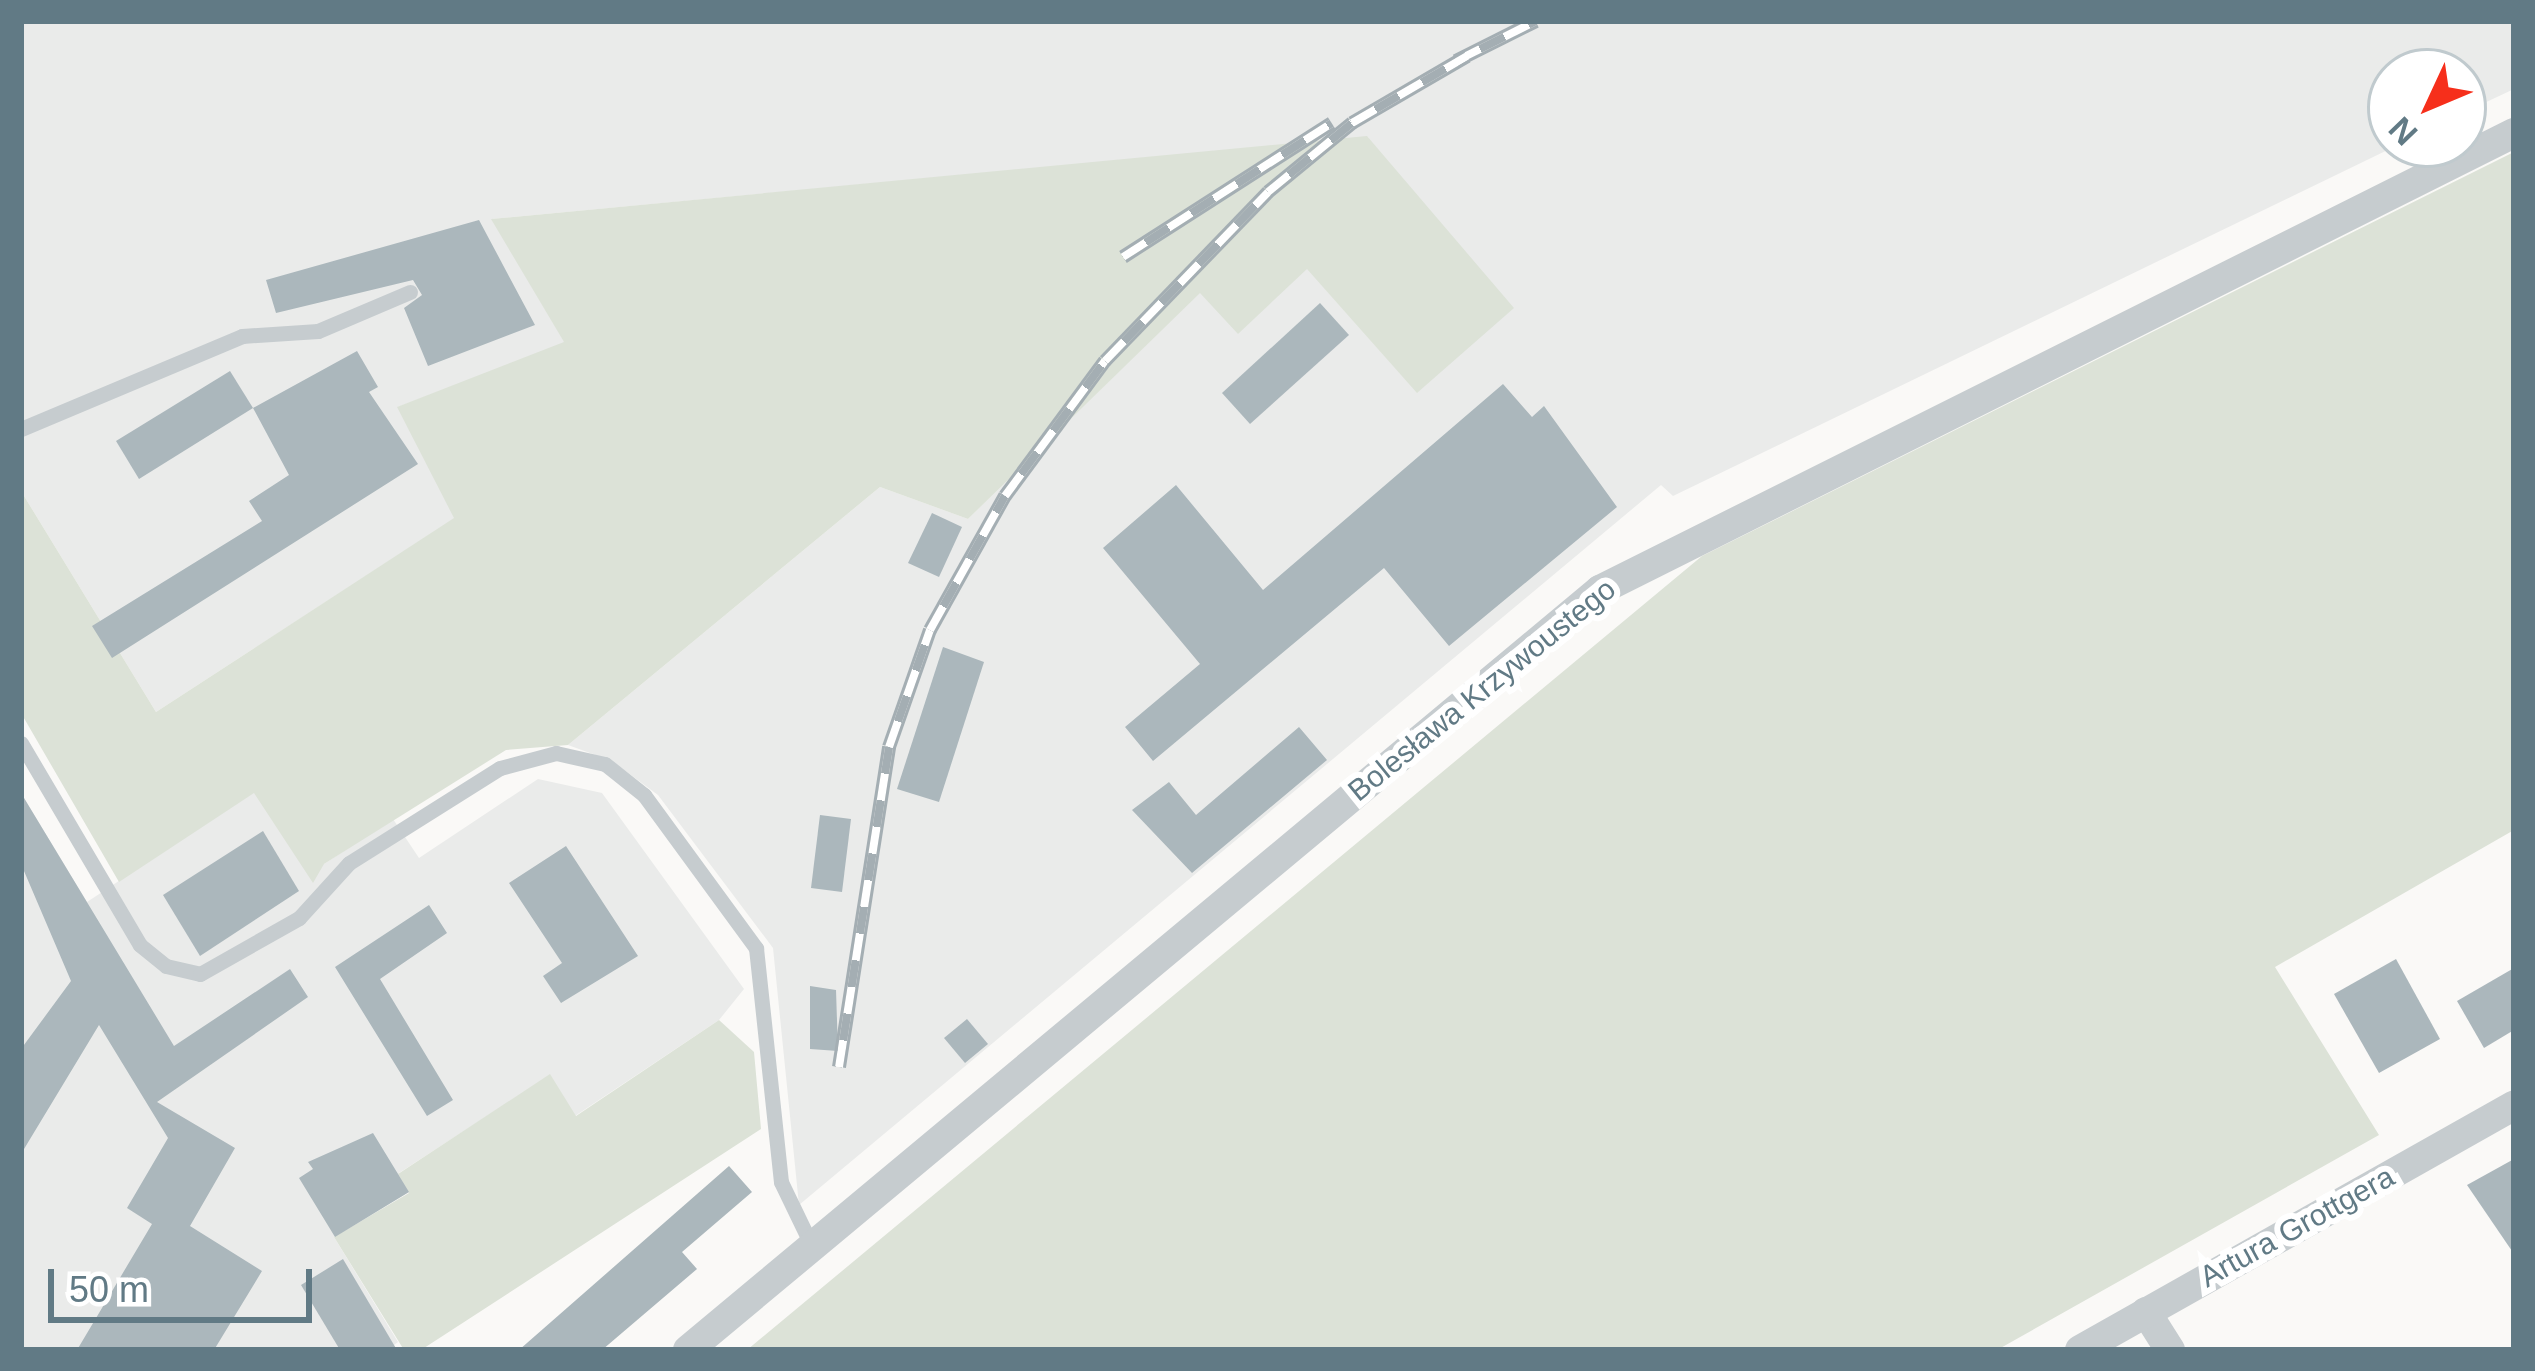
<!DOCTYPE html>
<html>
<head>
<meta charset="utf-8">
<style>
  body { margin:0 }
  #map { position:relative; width:2535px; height:1371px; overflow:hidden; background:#faf9f7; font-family:Arial,sans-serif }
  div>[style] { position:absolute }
  .built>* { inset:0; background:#eaebea }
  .green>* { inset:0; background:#dce2d7 }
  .building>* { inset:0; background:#abb7bc }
  .lane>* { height:15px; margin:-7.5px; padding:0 7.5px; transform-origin:7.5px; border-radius:7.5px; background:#c6cccf }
  .street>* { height:30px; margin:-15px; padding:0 15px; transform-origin:15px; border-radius:15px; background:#c6cccf }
  .rail>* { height:14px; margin-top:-7px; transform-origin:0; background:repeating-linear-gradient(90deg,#fff 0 27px,#a4aeb3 0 54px); box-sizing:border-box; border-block:3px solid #a4aeb3 }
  span { translate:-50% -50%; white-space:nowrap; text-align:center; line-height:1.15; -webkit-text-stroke:12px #fff; paint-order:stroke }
  .street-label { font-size:30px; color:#617a85 }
  .frame { position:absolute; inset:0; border:24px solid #617a85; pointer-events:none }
  .north { position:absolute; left:2367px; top:48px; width:120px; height:120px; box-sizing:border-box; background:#fff; border:3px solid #c0cace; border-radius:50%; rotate:226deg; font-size:33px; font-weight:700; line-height:48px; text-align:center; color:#617a85 }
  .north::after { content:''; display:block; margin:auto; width:42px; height:54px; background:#f62f1b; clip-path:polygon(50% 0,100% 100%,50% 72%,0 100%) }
  .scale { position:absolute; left:48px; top:1269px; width:264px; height:54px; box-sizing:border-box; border:6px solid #617a85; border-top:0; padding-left:15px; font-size:36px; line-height:42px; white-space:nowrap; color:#617a85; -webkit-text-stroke:9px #fff; paint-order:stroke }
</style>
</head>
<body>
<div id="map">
  <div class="built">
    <i style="clip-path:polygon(21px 21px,2514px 21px,2514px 89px,2463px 113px,2463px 72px,2391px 72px,2391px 144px,2400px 144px,1673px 496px,1661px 485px,799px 1205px,773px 948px,658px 795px,612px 761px,568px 745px,880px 487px,968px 519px,1200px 292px,1307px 268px,1417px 392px,1368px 137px,492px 219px,565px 343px,398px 407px,455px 518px,156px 712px,21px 491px)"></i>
    <i style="clip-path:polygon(538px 779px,602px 793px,744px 989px,719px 1020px,575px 1116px,550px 1075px,399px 1173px,409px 1192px,334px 1237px,398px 1342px,388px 1350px,21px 1350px,21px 793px,87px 902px,254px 792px,324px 864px,393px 819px,419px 858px)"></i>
  </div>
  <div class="green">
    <i style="clip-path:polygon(1367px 136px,1514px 308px,1417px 393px,1307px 269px,1238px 334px,1200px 293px,968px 519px,880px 487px,568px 745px,506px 750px,324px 864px,313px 883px,254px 793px,119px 882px,21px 713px,21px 491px,156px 712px,454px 518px,397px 407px,564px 342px,491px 219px)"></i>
    <i style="clip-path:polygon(2514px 152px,2514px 830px,2275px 967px,2379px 1135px,1997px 1350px,747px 1350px,1702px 556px)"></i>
    <i style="clip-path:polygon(719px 1020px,754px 1052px,761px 1129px,421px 1350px,404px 1350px,334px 1237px,409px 1193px,398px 1174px,550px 1074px,576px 1116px)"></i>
  </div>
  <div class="building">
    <i style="clip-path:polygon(479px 220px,535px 325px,428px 366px,404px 308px,422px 295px,413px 280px,276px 313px,266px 280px)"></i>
    <i style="clip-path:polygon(1320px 303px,1349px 335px,1250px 424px,1222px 393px)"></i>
    <i style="clip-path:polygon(357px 351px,378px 387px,369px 392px,418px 464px,112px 658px,92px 626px,262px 521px,249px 501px,289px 475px,253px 408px)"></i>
    <i style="clip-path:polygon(230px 371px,253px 408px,139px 479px,116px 441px)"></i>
    <i style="clip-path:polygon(1503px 384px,1532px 417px,1544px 406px,1617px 507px,1449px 646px,1384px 568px,1153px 761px,1125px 727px,1200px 664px,1103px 548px,1176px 485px,1263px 590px)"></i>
    <i style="clip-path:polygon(932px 513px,962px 527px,939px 577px,908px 563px)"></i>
    <i style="clip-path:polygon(943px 647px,984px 662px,939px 802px,897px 789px)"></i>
    <i style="clip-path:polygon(1299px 727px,1327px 760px,1192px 873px,1132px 810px,1169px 782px,1196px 815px)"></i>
    <i style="clip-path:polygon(21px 793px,174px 1046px,290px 969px,308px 997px,157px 1102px,235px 1148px,190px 1226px,262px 1271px,214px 1350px,77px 1350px,152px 1224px,127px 1208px,168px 1138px,99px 1025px,21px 1154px,21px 1049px,71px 981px,21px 864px)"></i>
    <i style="clip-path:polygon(820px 815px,851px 819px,842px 892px,811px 888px)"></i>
    <i style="clip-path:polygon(263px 831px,299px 891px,200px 956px,163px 895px)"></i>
    <i style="clip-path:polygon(566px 846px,638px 956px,561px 1003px,543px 976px,562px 963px,509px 883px)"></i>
    <i style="clip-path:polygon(429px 905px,447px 933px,380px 979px,453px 1100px,427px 1116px,335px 967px)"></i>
    <i style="clip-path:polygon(2396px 959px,2440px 1039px,2379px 1073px,2334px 994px)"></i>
    <i style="clip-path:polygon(2514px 968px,2514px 1030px,2484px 1048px,2457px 1001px)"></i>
    <i style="clip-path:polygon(810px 986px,836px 990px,838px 1051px,810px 1049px)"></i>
    <i style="clip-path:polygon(967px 1019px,988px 1044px,965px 1063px,944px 1038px)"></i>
    <i style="clip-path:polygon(373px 1133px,409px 1192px,335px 1237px,299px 1178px,313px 1169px,308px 1162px)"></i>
    <i style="clip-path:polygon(2514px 1159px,2514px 1254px,2467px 1185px)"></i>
    <i style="clip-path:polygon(729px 1166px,752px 1192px,682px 1252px,697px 1269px,602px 1350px,519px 1350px)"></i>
    <i style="clip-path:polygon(343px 1259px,397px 1350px,340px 1350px,301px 1285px)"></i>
  </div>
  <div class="lane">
    <i style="left:21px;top:429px;width:240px;rotate:-22.8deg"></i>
    <i style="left:242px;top:336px;width:76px;rotate:-3.8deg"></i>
    <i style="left:318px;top:331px;width:100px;rotate:-23deg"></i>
    <i style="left:21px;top:743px;width:234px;rotate:59.5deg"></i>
    <i style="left:140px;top:945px;width:33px;rotate:39deg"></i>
    <i style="left:166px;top:966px;width:35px;rotate:13deg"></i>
    <i style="left:200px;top:974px;width:114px;rotate:-29.5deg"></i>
    <i style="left:299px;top:918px;width:74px;rotate:-47.7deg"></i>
    <i style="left:349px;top:863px;width:178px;rotate:-32.2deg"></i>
    <i style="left:500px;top:768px;width:58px;rotate:-15deg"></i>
    <i style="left:556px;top:753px;width:50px;rotate:12.7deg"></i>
    <i style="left:605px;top:764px;width:50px;rotate:38.5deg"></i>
    <i style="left:644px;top:795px;width:190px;rotate:53.8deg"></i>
    <i style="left:756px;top:948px;width:235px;rotate:83.9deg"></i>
    <i style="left:781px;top:1182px;width:71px;rotate:64.2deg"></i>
  </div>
  <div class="street">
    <i style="left:2146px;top:1312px;width:45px;rotate:57.7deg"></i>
    <i style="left:688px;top:1350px;width:1187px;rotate:-39.81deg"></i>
    <i style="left:1600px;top:590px;width:1022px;rotate:-26.57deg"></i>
    <i style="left:2080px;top:1350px;width:498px;rotate:-29.4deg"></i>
  </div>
  <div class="rail">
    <i style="left:1456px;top:61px;width:89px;rotate:-26.6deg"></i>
    <i style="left:1123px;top:257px;width:248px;rotate:-32.7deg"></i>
    <i style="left:839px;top:1067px;width:324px;rotate:-81.1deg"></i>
    <i style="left:889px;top:747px;width:124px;rotate:-70.7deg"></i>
    <i style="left:930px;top:630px;width:154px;rotate:-60.8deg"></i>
    <i style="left:1005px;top:496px;width:168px;rotate:-53.5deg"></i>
    <i style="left:1105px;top:361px;width:235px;rotate:-46deg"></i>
    <i style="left:1268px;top:192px;width:109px;rotate:-39.4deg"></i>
    <i style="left:1352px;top:123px;width:133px;rotate:-30.2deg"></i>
  </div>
  <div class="street-label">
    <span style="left:1482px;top:690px;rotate:-39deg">Bolesława Krzywoustego</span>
    <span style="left:2297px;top:1227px;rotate:-29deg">Artura Grottgera</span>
  </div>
  <div class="frame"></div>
  <div class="north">N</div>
  <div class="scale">50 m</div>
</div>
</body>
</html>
